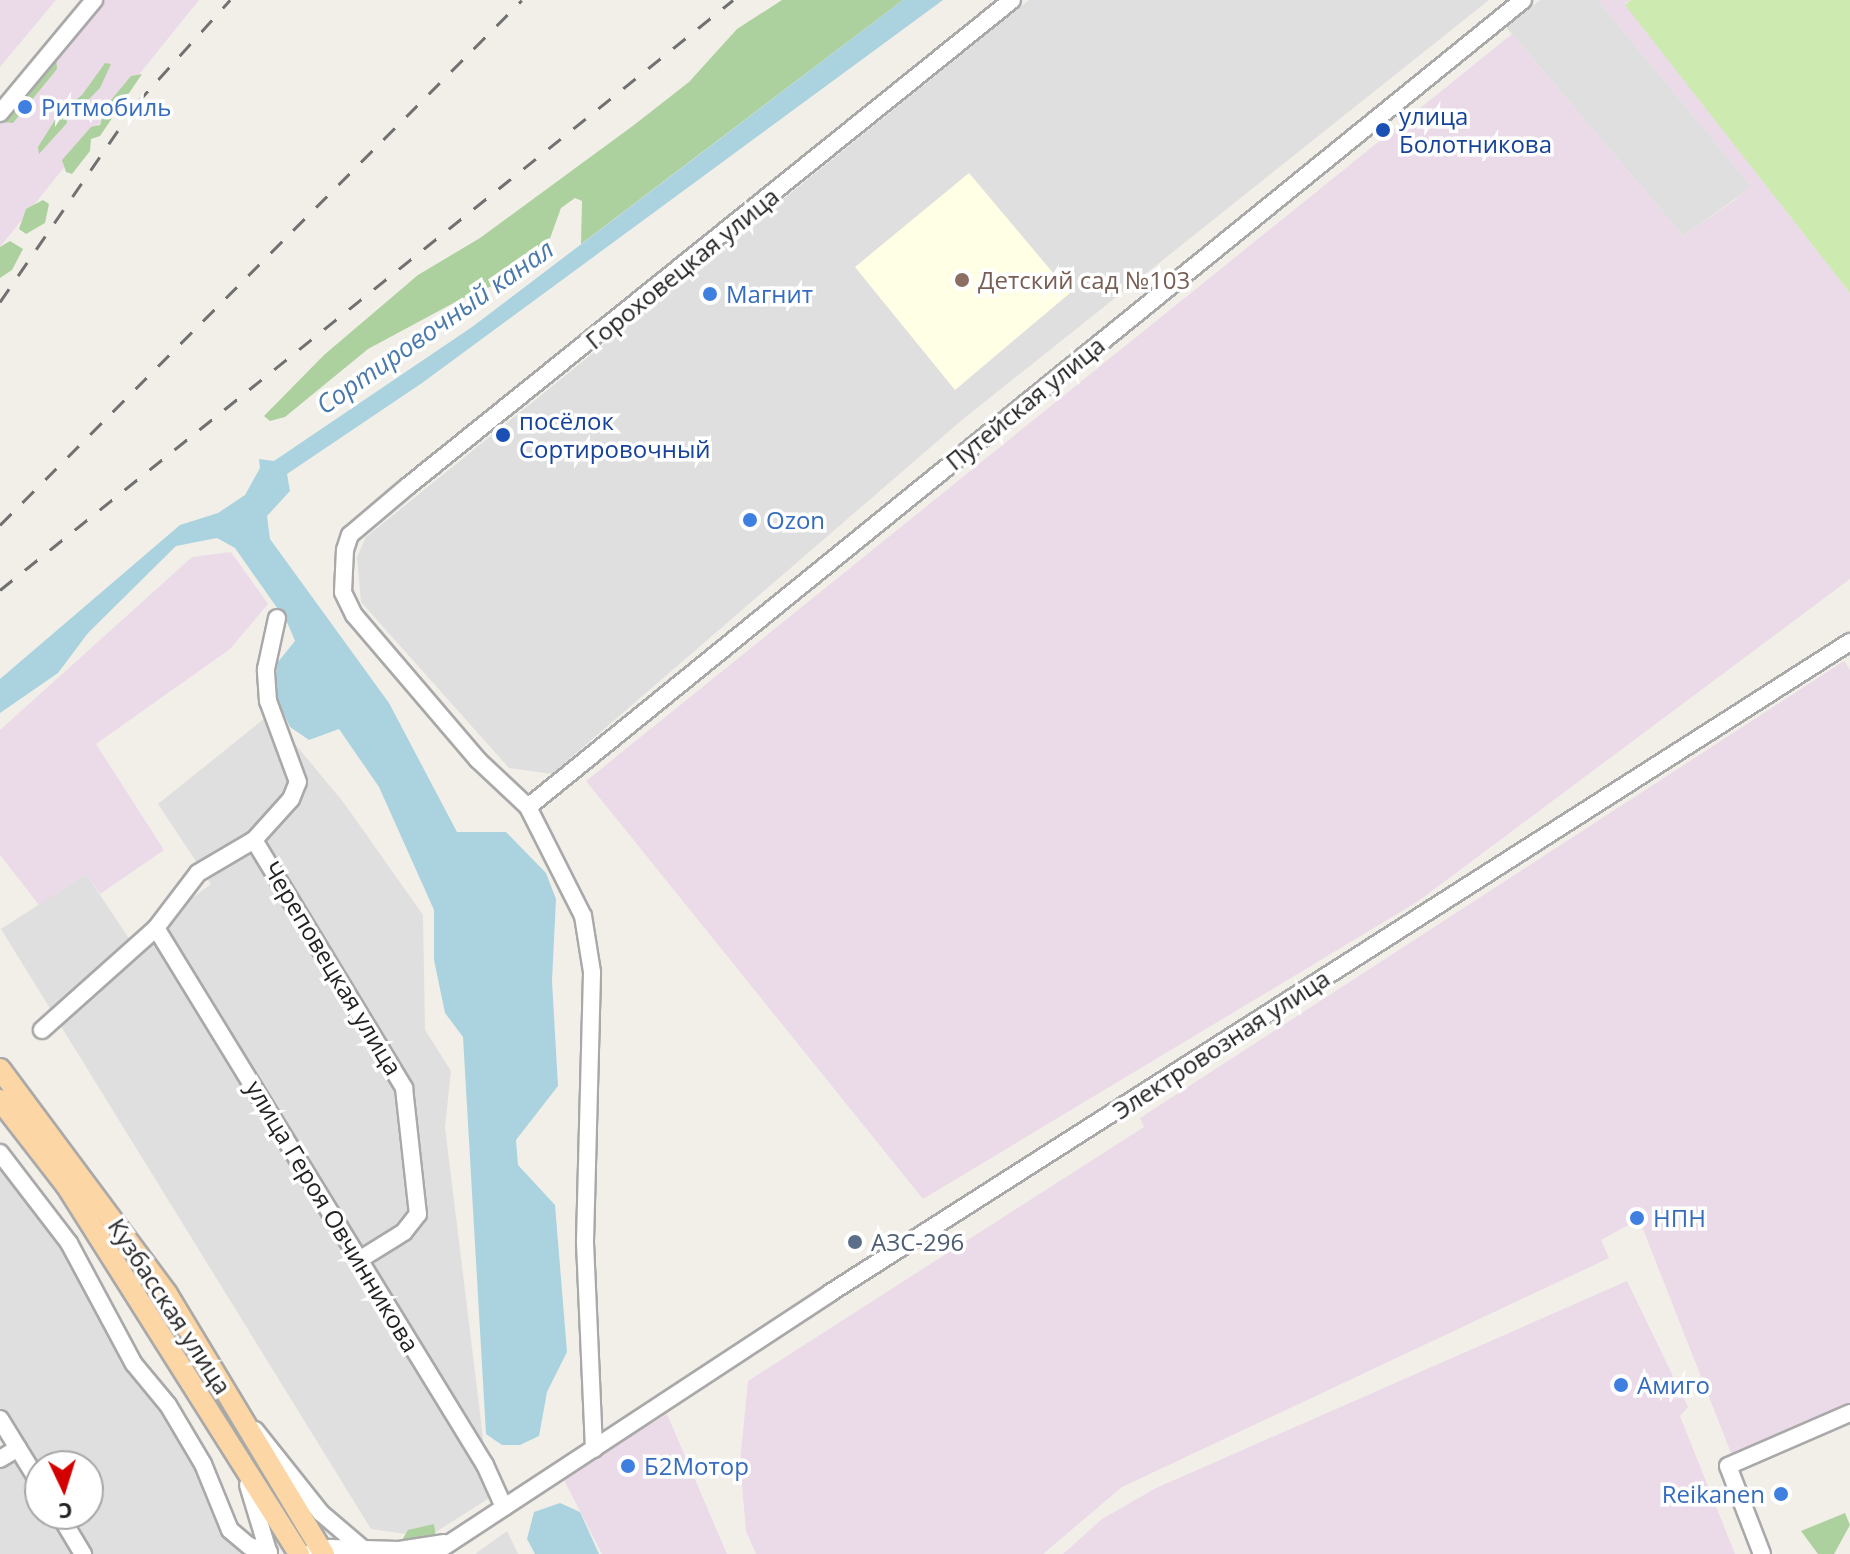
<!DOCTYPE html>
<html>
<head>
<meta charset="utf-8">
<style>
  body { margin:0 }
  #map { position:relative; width:1850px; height:1554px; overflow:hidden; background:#f2efe9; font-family:"Open Sans",sans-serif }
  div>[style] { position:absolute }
  .residential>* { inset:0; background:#e0dfdf }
  .industrial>* { inset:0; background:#ebdbe8 }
  .education>* { inset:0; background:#ffffe5 }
  .grass>* { inset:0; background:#cdebb0 }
  .forest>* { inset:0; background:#add19e }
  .water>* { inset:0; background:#aad3df }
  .roads { filter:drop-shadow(2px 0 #a9a9a9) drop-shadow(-2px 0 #a9a9a9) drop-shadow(0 2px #a9a9a9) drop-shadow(0 -2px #a9a9a9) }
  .minor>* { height:16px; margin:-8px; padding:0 8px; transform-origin:8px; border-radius:8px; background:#fff }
  .major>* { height:20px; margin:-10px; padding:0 10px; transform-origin:10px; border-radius:10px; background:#fcd6a4 }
  .rail>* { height:3px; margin-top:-1.5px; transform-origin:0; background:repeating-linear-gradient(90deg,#707070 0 16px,transparent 0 32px) }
  .dots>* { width:22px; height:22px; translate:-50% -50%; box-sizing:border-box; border:4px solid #fff; border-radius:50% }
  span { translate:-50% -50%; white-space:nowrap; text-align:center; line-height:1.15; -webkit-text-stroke:7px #fff; paint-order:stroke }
  .shop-label { font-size:24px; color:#366cbe }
  .left { translate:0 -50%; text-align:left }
  .right { translate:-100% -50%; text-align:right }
  .transit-label { font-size:24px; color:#164399 }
  .street-label { font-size:24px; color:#222 }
  .education-label { font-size:24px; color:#785e54 }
  .service-label { font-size:24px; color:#4e5e75 }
  .water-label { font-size:26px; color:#4a7aab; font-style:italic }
  .north { position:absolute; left:24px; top:1450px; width:80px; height:80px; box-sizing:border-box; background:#fff; border:2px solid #a7a7a7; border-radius:50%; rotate:176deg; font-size:22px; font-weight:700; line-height:32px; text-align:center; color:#222 }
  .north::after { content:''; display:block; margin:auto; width:28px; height:36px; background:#d40000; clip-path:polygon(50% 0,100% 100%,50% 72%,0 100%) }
</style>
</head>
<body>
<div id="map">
  <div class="residential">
    <i style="clip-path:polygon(1029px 0,1489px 0,962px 420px,552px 774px,509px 768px,361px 602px,357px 557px,366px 537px)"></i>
    <i style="clip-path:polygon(1540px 0,1598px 0,1752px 187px,1683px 236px,1506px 27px)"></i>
    <i style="clip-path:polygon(270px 714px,344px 803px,423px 915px,425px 1030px,451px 1071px,445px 1127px,485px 1454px,502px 1490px,428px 1537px,371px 1529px,1px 929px,86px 874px,132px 943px,211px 884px,158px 804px)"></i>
    <i style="clip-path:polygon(0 1158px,34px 1200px,251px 1554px,87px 1554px,62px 1514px,88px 1514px,88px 1466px,40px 1466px,40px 1478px,0 1412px)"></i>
    <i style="clip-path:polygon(14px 1456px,40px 1491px,40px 1514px,54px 1514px,79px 1554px,0 1554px,0 1464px)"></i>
    <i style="clip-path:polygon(507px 1531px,518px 1554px,475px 1554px)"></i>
  </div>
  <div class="industrial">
    <i style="clip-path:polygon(0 0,56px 0,0 67px)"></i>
    <i style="clip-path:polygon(99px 0,199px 0,0 247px,0 121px)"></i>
    <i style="clip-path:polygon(1598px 0,1631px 0,1625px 4px,1850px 293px,1850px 579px,1417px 902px,923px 1199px,586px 781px,1512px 34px,1683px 236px,1735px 200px,1751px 186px)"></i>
    <i style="clip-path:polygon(231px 552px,268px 604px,230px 649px,96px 744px,164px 850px,100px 894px,86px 874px,39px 905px,0 855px,0 730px,192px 557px)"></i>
    <i style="clip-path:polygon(1844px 661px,1850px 670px,1850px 1409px,1733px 1458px,1639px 1219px,1601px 1240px,1609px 1258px,1122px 1487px,1043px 1554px,756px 1554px,746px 1531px,740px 1462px,748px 1381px,1144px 1127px,1140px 1118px)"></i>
    <i style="clip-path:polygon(1627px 1281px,1688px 1407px,1680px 1416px,1735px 1554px,1063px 1554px,1102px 1519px,1156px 1488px)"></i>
    <i style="clip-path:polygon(667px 1414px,727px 1554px,602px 1554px,563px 1478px)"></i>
  </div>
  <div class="education">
    <i style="clip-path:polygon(969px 173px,1070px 293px,955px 390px,855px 267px)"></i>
  </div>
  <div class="grass">
    <i style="clip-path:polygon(1631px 0,1850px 0,1850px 293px,1625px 5px)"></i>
  </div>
  <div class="forest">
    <i style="clip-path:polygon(782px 0,903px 0,581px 244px,582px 201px,575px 198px,561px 208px,540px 266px,461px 299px,368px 349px,285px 417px,270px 421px,264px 416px,324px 355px,418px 275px,480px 238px,634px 125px,689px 82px,737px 29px)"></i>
    <i style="clip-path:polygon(56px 56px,57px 69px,13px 123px,4px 122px)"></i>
    <i style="clip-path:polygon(105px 63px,111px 64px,100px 88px,76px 112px,65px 113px,67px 123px,39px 154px,38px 147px,60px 112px,82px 95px)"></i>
    <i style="clip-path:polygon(142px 74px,100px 136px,91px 139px,90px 151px,72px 174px,66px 172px,62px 160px,91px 127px,100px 125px,106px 106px,131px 76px)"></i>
    <i style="clip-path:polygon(43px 200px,49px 204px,45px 223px,26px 234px,19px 229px,26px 209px)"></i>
    <i style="clip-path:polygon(10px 241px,23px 249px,12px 270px,0 278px,0 247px)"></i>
    <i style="clip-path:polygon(1845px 1513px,1850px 1525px,1834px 1554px,1818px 1554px,1801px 1531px)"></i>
    <i style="clip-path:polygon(434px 1524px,436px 1538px,402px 1540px,408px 1530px)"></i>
  </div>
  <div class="water">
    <i style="clip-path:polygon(903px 0,943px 0,422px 383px,287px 474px,290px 491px,267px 516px,270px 539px,389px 703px,457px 832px,506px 832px,546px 873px,556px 899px,552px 981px,558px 1086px,516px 1140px,518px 1165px,555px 1205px,567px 1352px,547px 1392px,539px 1436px,520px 1445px,502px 1445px,486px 1434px,463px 1037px,445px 1013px,434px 960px,434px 910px,379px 787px,339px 729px,309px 740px,290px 727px,273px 690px,278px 662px,295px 641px,287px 622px,235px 548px,217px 538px,176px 546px,88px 633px,58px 673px,0 713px,0 679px,180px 525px,218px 513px,245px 495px,260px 468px,259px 459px,274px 461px,472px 327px)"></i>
    <i style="clip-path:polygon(560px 1503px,580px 1512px,599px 1554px,535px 1554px,527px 1539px,534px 1512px)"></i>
  </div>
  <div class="roads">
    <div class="minor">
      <i style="left:0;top:113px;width:147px;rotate:-50.2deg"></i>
      <i style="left:528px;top:807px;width:1281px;rotate:-39.04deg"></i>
      <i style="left:254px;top:840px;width:290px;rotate:58.8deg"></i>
      <i style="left:404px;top:1088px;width:127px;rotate:83.7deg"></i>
      <i style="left:418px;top:1214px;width:23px;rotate:128deg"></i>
      <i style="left:404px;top:1232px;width:53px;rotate:148.1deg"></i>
      <i style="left:156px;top:928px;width:630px;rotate:58.51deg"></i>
      <i style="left:485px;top:1465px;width:46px;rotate:65.7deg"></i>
      <i style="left:42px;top:1030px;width:153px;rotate:-41.8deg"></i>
      <i style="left:156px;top:928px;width:69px;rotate:-52.6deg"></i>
      <i style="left:198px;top:873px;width:65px;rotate:-30.5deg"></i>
      <i style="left:254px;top:840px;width:55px;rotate:-47.9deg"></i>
      <i style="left:291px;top:799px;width:18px;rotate:-68deg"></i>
      <i style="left:298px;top:782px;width:86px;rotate:-110.3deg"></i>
      <i style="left:268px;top:701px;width:32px;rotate:-94deg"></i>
      <i style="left:266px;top:669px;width:52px;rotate:-77.8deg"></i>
      <i style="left:0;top:1153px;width:113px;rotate:52.5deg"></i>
      <i style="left:69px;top:1243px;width:137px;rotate:61.8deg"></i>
      <i style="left:134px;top:1364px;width:53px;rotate:50.3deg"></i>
      <i style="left:168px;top:1405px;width:69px;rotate:59.3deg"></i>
      <i style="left:203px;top:1464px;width:71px;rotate:67.8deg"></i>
      <i style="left:230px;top:1530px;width:25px;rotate:40deg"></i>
      <i style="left:249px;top:1546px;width:21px;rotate:17deg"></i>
      <i style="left:0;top:1419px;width:76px;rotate:58.4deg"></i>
      <i style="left:255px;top:1430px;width:106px;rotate:51.5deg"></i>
      <i style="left:321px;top:1513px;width:63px;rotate:40.5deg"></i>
      <i style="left:594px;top:1449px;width:208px;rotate:-92.5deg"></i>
      <i style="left:585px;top:1241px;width:269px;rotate:-88.5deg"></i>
      <i style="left:592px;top:972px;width:57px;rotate:-99.1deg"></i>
      <i style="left:583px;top:916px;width:122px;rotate:-116.8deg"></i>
      <i style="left:528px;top:807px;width:69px;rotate:-136.8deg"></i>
      <i style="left:478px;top:760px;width:191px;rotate:-130.5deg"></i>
      <i style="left:354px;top:615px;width:25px;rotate:-116deg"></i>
      <i style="left:343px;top:592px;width:42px;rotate:-87.3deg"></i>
      <i style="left:345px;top:550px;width:16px;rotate:-72deg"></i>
      <i style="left:350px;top:535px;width:76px;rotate:-40.2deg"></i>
      <i style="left:408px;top:486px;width:775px;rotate:-38.82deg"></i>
      <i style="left:0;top:1459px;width:21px;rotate:-31deg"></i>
      <i style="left:248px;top:1485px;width:72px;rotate:73.1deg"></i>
      <i style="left:59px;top:1514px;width:47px;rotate:59deg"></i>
      <i style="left:308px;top:1554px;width:24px;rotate:-15deg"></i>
      <i style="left:331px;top:1548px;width:68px;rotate:1.7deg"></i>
      <i style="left:399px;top:1550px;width:46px;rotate:-8.8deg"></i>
      <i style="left:433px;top:1554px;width:475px;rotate:-33.3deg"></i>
      <i style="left:830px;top:1293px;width:1210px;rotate:-32.55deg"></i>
      <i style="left:1762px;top:1554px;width:94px;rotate:-111.1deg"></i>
      <i style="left:1728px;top:1466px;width:133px;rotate:-23.5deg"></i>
    </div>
    <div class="major">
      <i style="left:0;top:1069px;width:280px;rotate:53.4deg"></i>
      <i style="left:167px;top:1294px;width:304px;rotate:58.9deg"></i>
      <i style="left:0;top:1100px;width:108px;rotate:52.2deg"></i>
      <i style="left:66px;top:1185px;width:436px;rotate:57.7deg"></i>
    </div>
  </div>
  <div class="rail">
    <i style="left:0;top:302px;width:242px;rotate:-55.5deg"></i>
    <i style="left:137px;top:103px;width:139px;rotate:-47.9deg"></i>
    <i style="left:0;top:525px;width:740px;rotate:-45.16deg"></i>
    <i style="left:0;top:590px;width:941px;rotate:-38.83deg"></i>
  </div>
  <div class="dots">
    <i style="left:25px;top:107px;background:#3f7fe0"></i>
    <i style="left:1383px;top:130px;background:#1a4fb4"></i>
    <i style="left:962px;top:280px;background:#8d6e63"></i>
    <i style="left:710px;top:294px;background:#3f7fe0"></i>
    <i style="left:503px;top:435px;background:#1a4fb4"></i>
    <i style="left:750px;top:520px;background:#3f7fe0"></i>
    <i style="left:1637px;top:1218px;background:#3f7fe0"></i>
    <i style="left:855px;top:1242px;background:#5c6f8a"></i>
    <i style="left:1621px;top:1385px;background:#3f7fe0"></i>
    <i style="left:628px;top:1466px;background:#3f7fe0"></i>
    <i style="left:1781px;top:1494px;background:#3f7fe0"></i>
  </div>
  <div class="shop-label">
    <span class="left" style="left:41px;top:107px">Ритмобиль</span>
    <span class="left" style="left:726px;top:294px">Магнит</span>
    <span class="left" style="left:766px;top:520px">Ozon</span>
    <span class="left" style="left:1653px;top:1218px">НПН</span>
    <span class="left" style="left:1637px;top:1385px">Амиго</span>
    <span class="left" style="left:644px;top:1466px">Б2Мотор</span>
    <span class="right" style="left:1765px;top:1494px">Reikanen</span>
  </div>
  <div class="transit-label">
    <span class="left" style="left:1399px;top:130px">улица<br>Болотникова</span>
    <span class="left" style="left:519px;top:435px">посёлок<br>Сортировочный</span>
  </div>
  <div class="street-label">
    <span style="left:682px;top:268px;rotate:-39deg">Гороховецкая улица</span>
    <span style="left:1025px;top:403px;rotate:-39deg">Путейская улица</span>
    <span style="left:333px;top:968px;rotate:59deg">Череповецкая улица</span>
    <span style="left:1221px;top:1044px;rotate:-33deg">Электровозная улица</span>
    <span style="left:333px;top:1216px;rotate:59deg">улица Героя Овчинникова</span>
    <span style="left:170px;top:1306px;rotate:57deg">Кузбасская улица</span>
  </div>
  <div class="education-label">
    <span class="left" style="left:978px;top:280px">Детский сад №103</span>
  </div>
  <div class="service-label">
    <span class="left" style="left:871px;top:1242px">АЗС-296</span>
  </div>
  <div class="water-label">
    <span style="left:435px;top:327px;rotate:-35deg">Сортировочный канал</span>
  </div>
  <div class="north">С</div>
</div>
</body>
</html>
